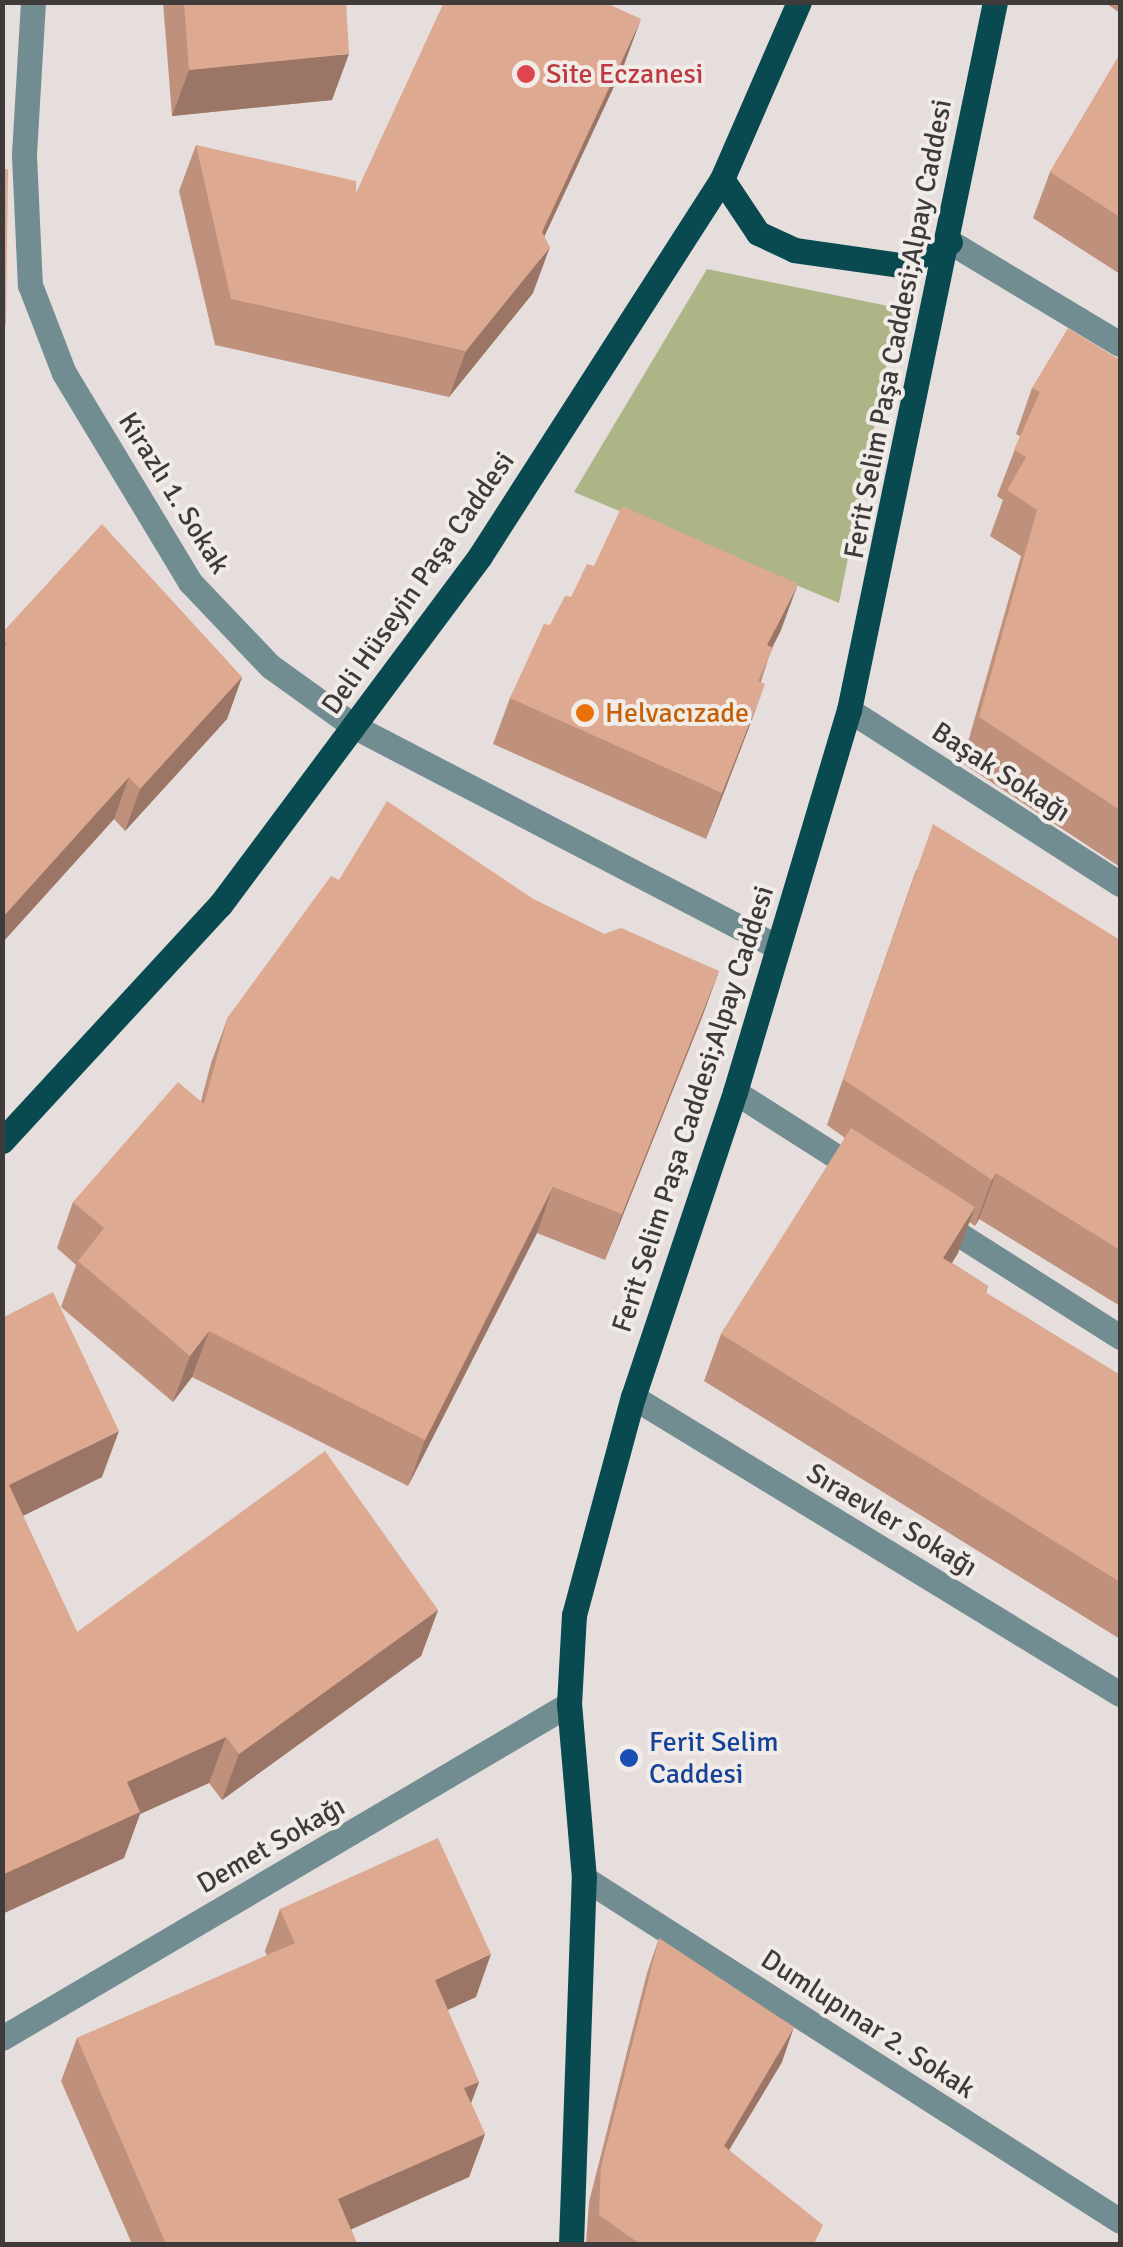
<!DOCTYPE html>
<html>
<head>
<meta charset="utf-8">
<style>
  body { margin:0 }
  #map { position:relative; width:1123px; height:2247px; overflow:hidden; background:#e5dedc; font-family:Signika,sans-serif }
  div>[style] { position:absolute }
  .green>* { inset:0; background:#adb586 }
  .minor>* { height:25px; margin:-12.5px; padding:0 12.5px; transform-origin:12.5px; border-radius:12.5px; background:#728d91 }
  .major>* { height:25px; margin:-12.5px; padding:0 12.5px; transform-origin:12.5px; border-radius:12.5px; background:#094a51 }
  .wall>* { inset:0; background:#bf917d }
  .shaded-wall>* { inset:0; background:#9b7666 }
  .building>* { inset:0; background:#dea991 }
  .dots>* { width:28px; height:28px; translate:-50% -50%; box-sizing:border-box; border:5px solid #f2ece9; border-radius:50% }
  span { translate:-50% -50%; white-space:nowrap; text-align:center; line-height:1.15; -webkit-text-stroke:8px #f2ece9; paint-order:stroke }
  .health-label { font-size:28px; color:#be3a42 }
  .left { translate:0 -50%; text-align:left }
  .street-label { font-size:28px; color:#3e3b3a }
  .food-label { font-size:28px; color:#c56008 }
  .transit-label { font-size:28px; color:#164399 }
  .frame { position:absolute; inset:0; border:5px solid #3e3b3a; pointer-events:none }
</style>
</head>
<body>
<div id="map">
  <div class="green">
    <i style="clip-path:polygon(707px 269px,898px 308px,839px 603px,574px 492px)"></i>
  </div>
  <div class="minor">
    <i style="left:33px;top:2px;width:153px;rotate:93.4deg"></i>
    <i style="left:24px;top:155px;width:130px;rotate:87.4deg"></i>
    <i style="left:30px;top:285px;width:94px;rotate:68.9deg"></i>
    <i style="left:64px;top:373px;width:244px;rotate:58.9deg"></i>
    <i style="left:190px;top:582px;width:116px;rotate:46.4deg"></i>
    <i style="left:270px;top:666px;width:105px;rotate:35.7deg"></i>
    <i style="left:355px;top:727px;width:475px;rotate:27.5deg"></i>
    <i style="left:950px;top:242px;width:198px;rotate:31deg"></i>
    <i style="left:849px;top:710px;width:322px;rotate:32.7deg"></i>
    <i style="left:735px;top:1092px;width:151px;rotate:32.5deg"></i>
    <i style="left:938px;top:1221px;width:216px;rotate:32.5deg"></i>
    <i style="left:633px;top:1397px;width:570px;rotate:31.38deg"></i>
    <i style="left:584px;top:1878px;width:636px;rotate:32.62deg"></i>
    <i style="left:2px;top:2038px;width:658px;rotate:-30.5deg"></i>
  </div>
  <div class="major">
    <i style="left:722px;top:179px;width:65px;rotate:56.3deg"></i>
    <i style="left:758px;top:233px;width:40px;rotate:25deg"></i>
    <i style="left:794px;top:250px;width:108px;rotate:8deg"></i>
    <i style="left:901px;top:265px;width:54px;rotate:-25.1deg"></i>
    <i style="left:2px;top:1141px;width:321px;rotate:-47.3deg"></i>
    <i style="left:220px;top:905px;width:435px;rotate:-53.3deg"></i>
    <i style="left:480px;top:556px;width:448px;rotate:-57.3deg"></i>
    <i style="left:722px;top:179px;width:193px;rotate:-66.5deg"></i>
    <i style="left:571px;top:2244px;width:366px;rotate:-88deg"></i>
    <i style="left:584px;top:1878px;width:175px;rotate:-94.9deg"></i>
    <i style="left:569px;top:1704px;width:89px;rotate:-86.8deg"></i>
    <i style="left:574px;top:1615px;width:226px;rotate:-74.9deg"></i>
    <i style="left:633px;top:1397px;width:322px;rotate:-71.5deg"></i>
    <i style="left:735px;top:1092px;width:399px;rotate:-73.4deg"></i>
    <i style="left:849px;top:710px;width:723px;rotate:-78.35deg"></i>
  </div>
  <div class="wall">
    <i style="clip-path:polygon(163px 2px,346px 2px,332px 100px,172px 116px)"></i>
    <i style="clip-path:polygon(1104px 2px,1120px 2px,1120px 13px)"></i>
    <i style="clip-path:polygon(1120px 54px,1120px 274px,1033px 218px,1050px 172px)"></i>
    <i style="clip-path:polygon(624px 65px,544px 237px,533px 293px,449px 397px,215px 345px,179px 191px,196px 145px,356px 193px)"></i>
    <i style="clip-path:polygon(1120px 360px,1120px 867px,962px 763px,1021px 556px,990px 536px,1003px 500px,997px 496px,1020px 436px,1016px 434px,1032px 388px)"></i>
    <i style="clip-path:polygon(550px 625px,781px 630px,772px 647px,761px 682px,748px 730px,706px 839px,493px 744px,510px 698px)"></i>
    <i style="clip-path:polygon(2px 633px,242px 677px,227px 719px,125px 831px,114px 819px,2px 943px)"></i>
    <i style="clip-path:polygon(916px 870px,1120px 940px,1120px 1306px,979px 1219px,975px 1226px,969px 1222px,958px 1253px,952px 1263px,988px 1286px,986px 1293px,1120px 1375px,1120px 1639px,704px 1381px,721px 1334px,845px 1138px,827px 1125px)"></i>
    <i style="clip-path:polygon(339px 880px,535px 900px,604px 934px,719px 971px,702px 1017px,605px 1260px,537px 1233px,408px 1486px,192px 1377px,173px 1402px,61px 1307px,76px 1265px,57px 1248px,73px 1202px,201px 1101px,211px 1063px,228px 1017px)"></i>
    <i style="clip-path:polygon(2px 1318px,102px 1477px,23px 1516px,77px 1632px,438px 1610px,421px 1656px,222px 1800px,209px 1783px,140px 1814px,124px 1858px,2px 1914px)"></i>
    <i style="clip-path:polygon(280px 1909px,476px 1997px,447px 2010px,479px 2082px,471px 2103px,485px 2134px,469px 2177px,351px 2229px,357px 2244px,132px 2244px,61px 2081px,77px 2038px,267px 1956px,265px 1951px)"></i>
    <i style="clip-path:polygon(659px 1938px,782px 2062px,729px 2150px,816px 2244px,586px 2244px,589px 2202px,647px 1973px)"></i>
  </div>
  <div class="shaded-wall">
    <i style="clip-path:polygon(641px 19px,624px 65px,525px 278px,550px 247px,533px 293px,449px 397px,466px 351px,542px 232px)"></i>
    <i style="clip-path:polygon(349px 54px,332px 100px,172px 116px,189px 70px)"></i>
    <i style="clip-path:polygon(798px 584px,781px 630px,751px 691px,767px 645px)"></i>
    <i style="clip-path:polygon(242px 677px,227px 719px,125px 831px,140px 789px)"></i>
    <i style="clip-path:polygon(765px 684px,748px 730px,706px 839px,722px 793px)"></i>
    <i style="clip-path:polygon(129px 777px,114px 819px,2px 943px,2px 918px)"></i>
    <i style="clip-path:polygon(719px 971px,702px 1017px,605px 1260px,622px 1214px)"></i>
    <i style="clip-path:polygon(996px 1173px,979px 1219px,975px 1226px,992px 1180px)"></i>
    <i style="clip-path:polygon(553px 1187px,537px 1233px,408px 1486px,425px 1440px)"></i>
    <i style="clip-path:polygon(975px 1207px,958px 1253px,926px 1304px,943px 1258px)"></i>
    <i style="clip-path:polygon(209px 1331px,192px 1377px,173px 1402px,190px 1356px)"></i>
    <i style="clip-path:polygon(119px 1431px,102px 1477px,2px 1526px,9px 1485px)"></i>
    <i style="clip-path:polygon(438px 1610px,421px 1656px,222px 1800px,239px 1754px)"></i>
    <i style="clip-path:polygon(226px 1737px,209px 1783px,140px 1814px,124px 1858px,2px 1914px,2px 1875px,127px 1782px)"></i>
    <i style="clip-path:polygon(491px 1954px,476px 1997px,419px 2023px,435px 1980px)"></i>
    <i style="clip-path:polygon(794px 2027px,782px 2062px,711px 2180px,724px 2146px)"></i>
    <i style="clip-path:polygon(479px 2082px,463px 2124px,464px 2088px)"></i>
    <i style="clip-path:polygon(485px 2134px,469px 2177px,323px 2242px,338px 2199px)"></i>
  </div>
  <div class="building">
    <i style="clip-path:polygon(184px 2px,346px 2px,349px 54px,189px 70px)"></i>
    <i style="clip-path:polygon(444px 2px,604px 2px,641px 19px,542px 232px,550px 247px,466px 351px,231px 299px,196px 145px,356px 181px,356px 193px)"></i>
    <i style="clip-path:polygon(1120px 54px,1120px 217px,1050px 172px)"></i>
    <i style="clip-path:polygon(2px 169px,8px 169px,6px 325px,2px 325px)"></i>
    <i style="clip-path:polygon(1068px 328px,1120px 360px,1120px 810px,979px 717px,1037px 510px,1007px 490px,1026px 457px,1014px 450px,1040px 392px,1032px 388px)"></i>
    <i style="clip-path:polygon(622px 506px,798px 584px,767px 645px,773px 648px,758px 681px,765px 684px,722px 793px,510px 698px,544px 624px,550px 625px,565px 596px,571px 597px,587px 564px,594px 566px)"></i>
    <i style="clip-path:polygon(102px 524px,242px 677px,140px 789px,129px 777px,2px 918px,2px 649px,7px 644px,2px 639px,2px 633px)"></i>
    <i style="clip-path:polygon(387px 801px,535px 900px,604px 934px,621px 928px,719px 971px,622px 1214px,553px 1187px,425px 1440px,209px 1331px,190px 1356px,78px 1261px,104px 1228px,73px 1202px,178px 1082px,204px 1104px,228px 1017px,331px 876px,339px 880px)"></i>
    <i style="clip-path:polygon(933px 824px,1120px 940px,1120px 1250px,996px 1173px,992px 1180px,843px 1079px)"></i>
    <i style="clip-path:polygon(851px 1128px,975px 1207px,943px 1258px,988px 1286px,985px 1292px,1120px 1375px,1120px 1582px,721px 1334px)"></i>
    <i style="clip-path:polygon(53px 1292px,119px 1431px,9px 1485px,77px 1632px,325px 1451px,438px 1610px,239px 1754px,226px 1737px,127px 1782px,140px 1812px,2px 1875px,2px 1318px)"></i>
    <i style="clip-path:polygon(438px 1838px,491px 1954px,435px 1980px,479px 2082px,464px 2088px,485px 2134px,338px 2199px,357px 2244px,166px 2244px,77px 2038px,295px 1943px,280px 1909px)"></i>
    <i style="clip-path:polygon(659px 1938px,794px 2027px,724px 2146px,823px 2225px,814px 2244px,640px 2244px,599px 2215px,601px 2167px)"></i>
  </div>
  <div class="dots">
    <i style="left:526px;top:74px;background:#e0444e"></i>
    <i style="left:585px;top:713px;background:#e8710a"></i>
    <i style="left:629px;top:1758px;background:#1a4fb4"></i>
  </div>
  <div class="health-label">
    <span class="left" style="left:546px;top:74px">Site Eczanesi</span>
  </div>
  <div class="street-label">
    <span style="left:898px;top:329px;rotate:-79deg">Ferit Selim Paşa Caddesi;Alpay Caddesi</span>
    <span style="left:174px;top:493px;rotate:58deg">Kirazlı 1. Sokak</span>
    <span style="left:418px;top:583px;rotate:-55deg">Deli Hüseyin Paşa Caddesi</span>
    <span style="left:1001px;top:772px;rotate:33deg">Başak Sokağı</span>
    <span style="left:693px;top:1109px;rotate:-72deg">Ferit Selim Paşa Caddesi;Alpay Caddesi</span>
    <span style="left:892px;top:1520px;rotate:31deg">Sıraevler Sokağı</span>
    <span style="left:271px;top:1845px;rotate:-30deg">Demet Sokağı</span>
    <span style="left:868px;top:2024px;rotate:33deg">Dumlupınar 2. Sokak</span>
  </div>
  <div class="food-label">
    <span class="left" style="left:605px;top:713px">Helvacızade</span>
  </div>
  <div class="transit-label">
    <span class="left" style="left:649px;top:1758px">Ferit Selim<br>Caddesi</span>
  </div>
  <div class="frame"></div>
</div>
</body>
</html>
